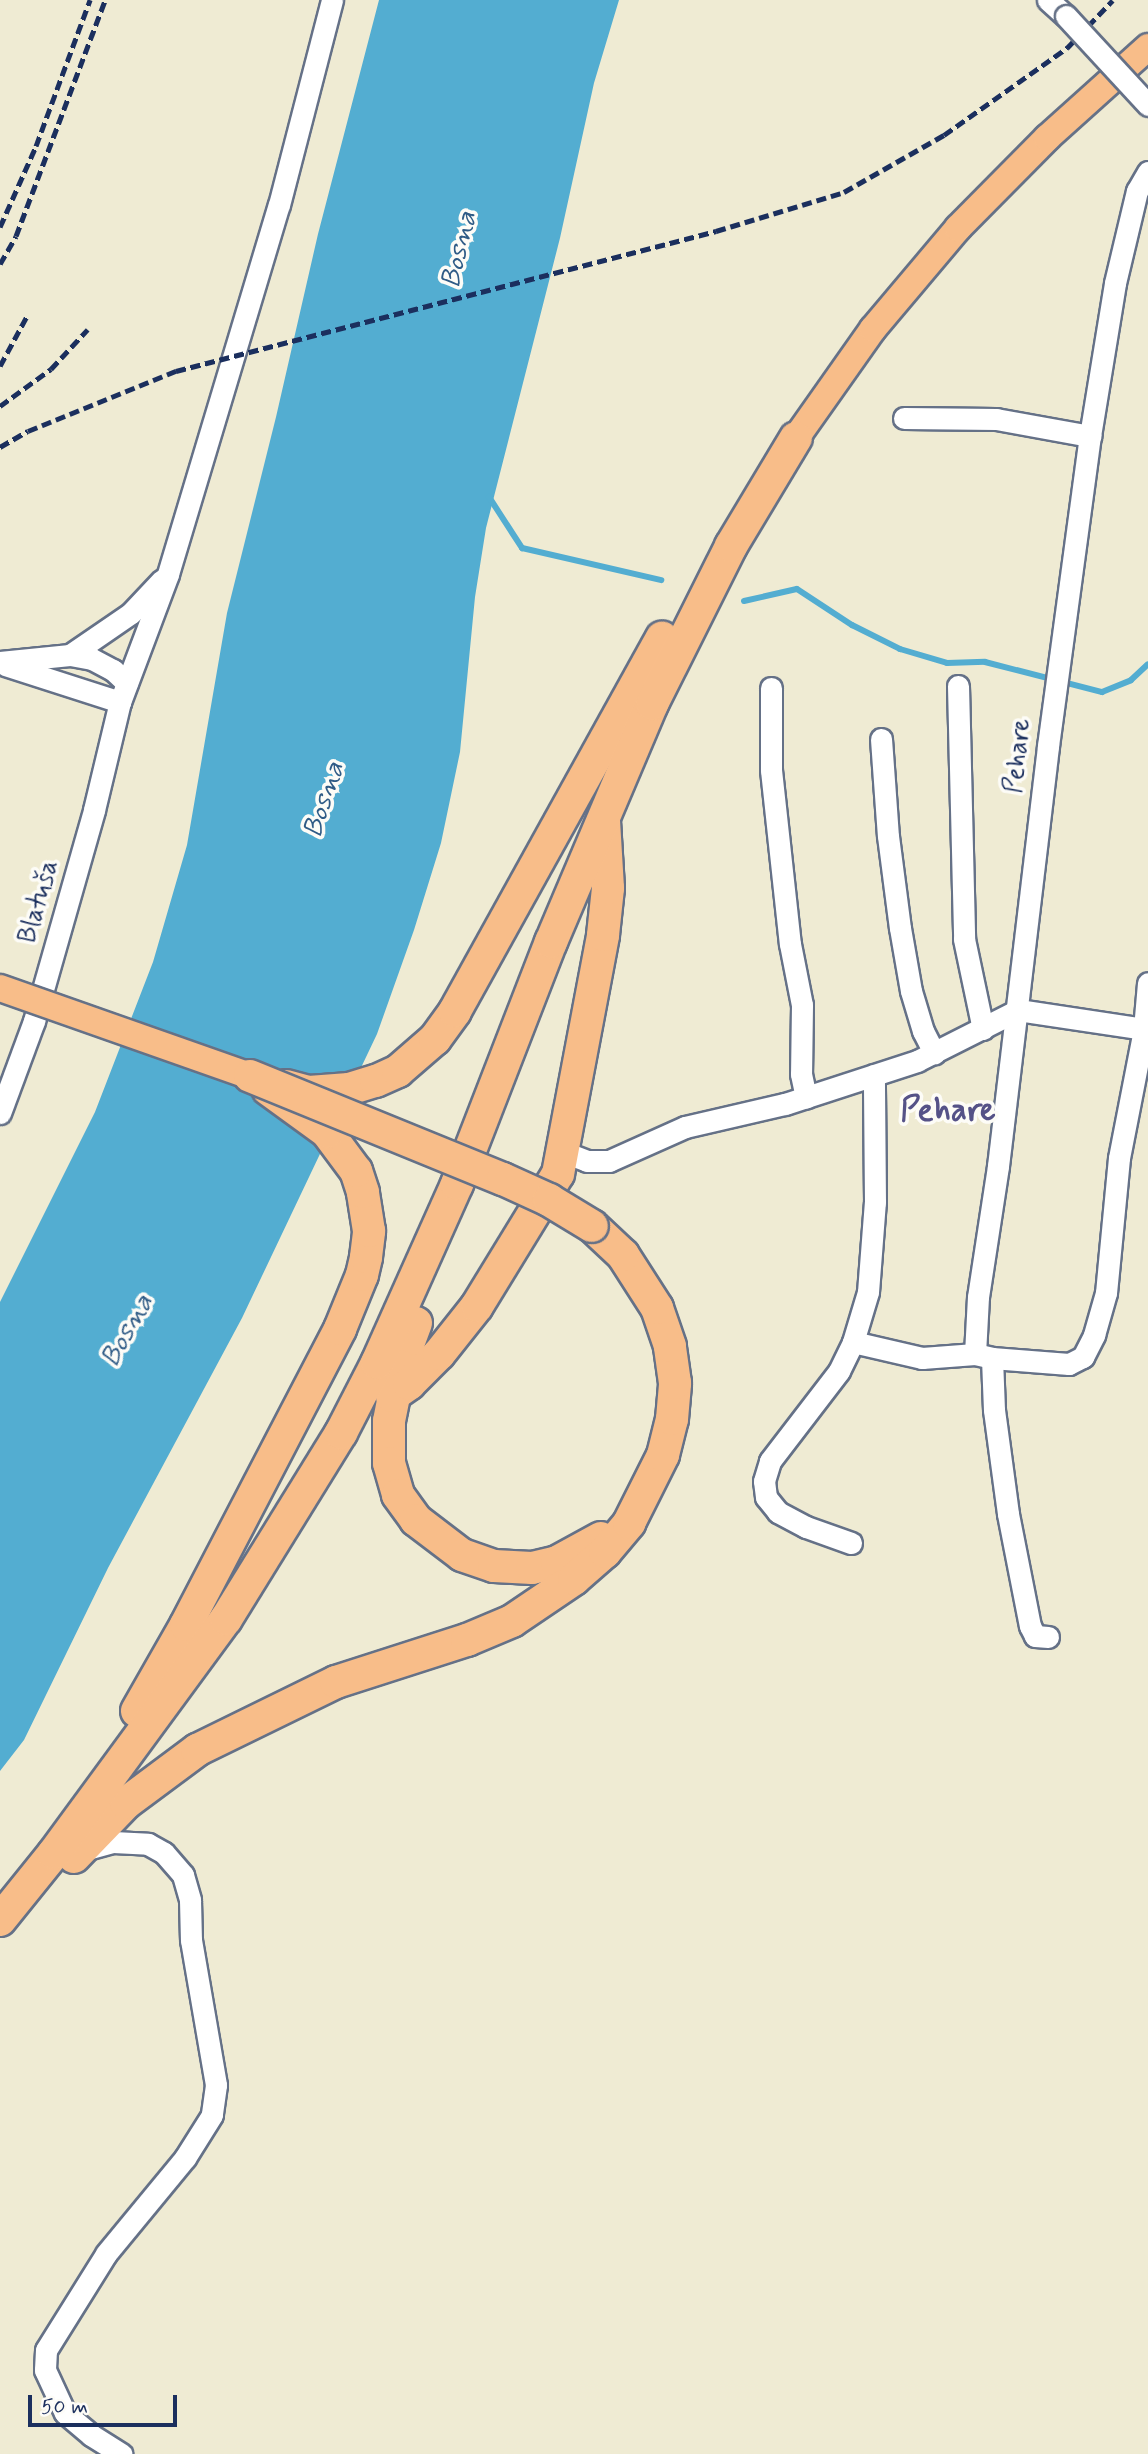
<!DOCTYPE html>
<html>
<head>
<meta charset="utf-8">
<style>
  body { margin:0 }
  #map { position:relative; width:1148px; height:2454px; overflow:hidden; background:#efebd3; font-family:Mynerve,sans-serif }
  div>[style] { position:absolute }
  .water>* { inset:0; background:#53add1 }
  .stream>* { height:6px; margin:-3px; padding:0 3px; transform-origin:3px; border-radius:3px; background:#53add1 }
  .roads { filter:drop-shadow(2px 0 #657187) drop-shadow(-2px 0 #657187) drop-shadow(0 2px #657187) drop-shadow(0 -2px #657187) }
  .minor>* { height:21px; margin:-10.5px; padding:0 10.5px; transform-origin:10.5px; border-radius:10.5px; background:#fff }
  .major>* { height:26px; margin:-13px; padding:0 13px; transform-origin:13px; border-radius:13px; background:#f8bd89 }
  .highway>* { height:32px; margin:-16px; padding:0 16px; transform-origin:16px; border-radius:16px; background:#f8bd89 }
  .rail>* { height:5px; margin-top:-2.5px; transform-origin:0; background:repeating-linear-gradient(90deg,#1b2f5e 0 10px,transparent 0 15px) }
  .bridges { filter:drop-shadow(2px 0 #657187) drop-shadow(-2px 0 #657187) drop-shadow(0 2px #657187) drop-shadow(0 -2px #657187) }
  .minor-bridge>* { height:21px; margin:-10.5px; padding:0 10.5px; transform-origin:10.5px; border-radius:10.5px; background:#fff }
  .major-bridge>* { height:26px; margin:-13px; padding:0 13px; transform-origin:13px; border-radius:13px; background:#f8bd89 }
  .highway-bridge>* { height:32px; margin:-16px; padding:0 16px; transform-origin:16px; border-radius:16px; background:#f8bd89 }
  span { translate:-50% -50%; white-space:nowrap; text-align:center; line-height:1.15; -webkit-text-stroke:7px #fdfcf7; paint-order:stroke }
  .street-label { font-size:26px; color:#1b2f5e }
  .water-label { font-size:28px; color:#2f5b86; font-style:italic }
  .district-label { font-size:33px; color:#555287; font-weight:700 }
  .scale { position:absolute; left:28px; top:2395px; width:149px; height:32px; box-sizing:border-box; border:4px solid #1b2f5e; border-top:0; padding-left:9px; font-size:21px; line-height:24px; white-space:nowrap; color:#1b2f5e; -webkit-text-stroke:5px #fdfcf7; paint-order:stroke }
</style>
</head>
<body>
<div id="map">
  <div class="water">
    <i style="clip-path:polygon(379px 0,619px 0,594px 83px,560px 238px,486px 528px,475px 597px,460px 752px,441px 843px,414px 930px,377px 1034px,242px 1318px,108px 1568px,24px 1740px,0 1771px,0 1302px,95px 1112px,153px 962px,187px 845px,227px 613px,276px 417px,318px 234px)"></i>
  </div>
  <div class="stream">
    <i style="left:489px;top:497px;width:61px;rotate:57.1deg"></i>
    <i style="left:522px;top:548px;width:143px;rotate:13deg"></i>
    <i style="left:744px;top:601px;width:54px;rotate:-12.8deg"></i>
    <i style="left:797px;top:589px;width:66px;rotate:33.2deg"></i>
    <i style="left:852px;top:625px;width:54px;rotate:26.6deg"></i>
    <i style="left:900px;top:649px;width:49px;rotate:16.6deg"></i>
    <i style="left:947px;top:663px;width:38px;rotate:-2deg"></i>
    <i style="left:985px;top:662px;width:121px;rotate:14.4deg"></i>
    <i style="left:1102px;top:692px;width:31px;rotate:-22deg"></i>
    <i style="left:1131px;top:680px;width:23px;rotate:-43deg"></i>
  </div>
  <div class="roads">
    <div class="minor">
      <i style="left:1048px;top:0;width:24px;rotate:42deg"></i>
      <i style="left:904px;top:418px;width:92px;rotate:0.6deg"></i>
      <i style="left:996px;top:419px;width:96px;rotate:10.3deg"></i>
      <i style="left:70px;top:655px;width:74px;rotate:-34.5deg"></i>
      <i style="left:131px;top:613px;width:45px;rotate:-46.8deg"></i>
      <i style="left:0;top:662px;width:70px;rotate:-5.7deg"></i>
      <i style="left:70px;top:655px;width:22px;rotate:10deg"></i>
      <i style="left:92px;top:659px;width:24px;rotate:28deg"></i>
      <i style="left:113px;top:670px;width:19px;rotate:43deg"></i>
      <i style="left:5px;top:665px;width:121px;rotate:17.8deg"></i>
      <i style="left:958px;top:686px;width:253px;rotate:88.6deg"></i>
      <i style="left:964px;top:939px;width:92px;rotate:78.1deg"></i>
      <i style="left:771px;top:688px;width:82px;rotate:90deg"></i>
      <i style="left:771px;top:770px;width:175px;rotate:83.8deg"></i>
      <i style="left:790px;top:944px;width:62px;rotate:78.9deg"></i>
      <i style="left:802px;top:1005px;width:69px;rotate:90.8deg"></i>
      <i style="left:801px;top:1074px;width:24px;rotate:78deg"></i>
      <i style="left:881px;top:739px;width:97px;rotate:85.9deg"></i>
      <i style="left:888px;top:836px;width:93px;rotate:82.6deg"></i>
      <i style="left:900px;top:928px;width:64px;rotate:80.1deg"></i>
      <i style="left:911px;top:991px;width:42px;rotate:73.3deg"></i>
      <i style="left:923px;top:1031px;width:25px;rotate:63deg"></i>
      <i style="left:0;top:1113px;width:98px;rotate:-69.7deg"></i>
      <i style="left:34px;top:1021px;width:219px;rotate:-74.1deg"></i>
      <i style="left:94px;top:810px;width:111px;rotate:-76.5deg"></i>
      <i style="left:120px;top:702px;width:137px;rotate:-69.4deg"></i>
      <i style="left:168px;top:574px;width:385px;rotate:-73.3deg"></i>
      <i style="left:279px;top:205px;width:212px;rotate:-75.5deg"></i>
      <i style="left:564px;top:1152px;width:25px;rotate:21deg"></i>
      <i style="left:587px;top:1161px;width:22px"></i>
      <i style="left:609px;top:1161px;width:83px;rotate:-24.1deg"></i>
      <i style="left:685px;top:1127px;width:103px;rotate:-13deg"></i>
      <i style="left:785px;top:1104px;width:139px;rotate:-18deg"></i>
      <i style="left:917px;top:1061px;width:113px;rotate:-26.8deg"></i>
      <i style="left:1018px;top:1010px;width:127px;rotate:8.6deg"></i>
      <i style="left:1144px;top:1029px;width:46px;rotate:-85deg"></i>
      <i style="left:853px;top:1342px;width:52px;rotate:-73.3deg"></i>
      <i style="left:868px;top:1292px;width:90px;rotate:-85.6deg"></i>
      <i style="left:875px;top:1202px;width:127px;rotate:-90.5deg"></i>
      <i style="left:975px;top:1354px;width:57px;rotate:-87deg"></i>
      <i style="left:978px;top:1297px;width:133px;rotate:-81.3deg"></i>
      <i style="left:998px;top:1166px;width:423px;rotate:-83.2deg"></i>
      <i style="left:1048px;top:746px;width:313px;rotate:-82.3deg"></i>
      <i style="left:1090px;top:436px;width:155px;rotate:-80.7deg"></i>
      <i style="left:1115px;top:283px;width:95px;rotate:-76.6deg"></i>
      <i style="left:1137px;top:191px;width:22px;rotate:-60deg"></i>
      <i style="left:992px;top:1358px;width:52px;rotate:87.8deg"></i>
      <i style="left:994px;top:1410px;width:105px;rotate:82.3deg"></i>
      <i style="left:1008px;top:1514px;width:114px;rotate:78.9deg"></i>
      <i style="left:1030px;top:1626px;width:11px;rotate:63deg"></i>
      <i style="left:1035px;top:1636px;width:13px;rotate:4deg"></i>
      <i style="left:851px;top:1543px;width:48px;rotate:-160.4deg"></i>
      <i style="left:806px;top:1527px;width:32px;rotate:-152deg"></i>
      <i style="left:778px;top:1512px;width:19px;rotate:-129deg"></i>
      <i style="left:766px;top:1497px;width:16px;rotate:-97deg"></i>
      <i style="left:764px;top:1481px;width:21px;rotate:-73deg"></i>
      <i style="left:770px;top:1461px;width:113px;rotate:-52.5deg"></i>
      <i style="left:839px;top:1371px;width:32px;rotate:-64deg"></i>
      <i style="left:853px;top:1342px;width:71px;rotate:13.1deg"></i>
      <i style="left:922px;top:1358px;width:53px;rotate:-4.3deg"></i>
      <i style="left:975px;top:1354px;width:17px;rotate:13deg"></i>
      <i style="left:992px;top:1358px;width:77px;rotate:4.5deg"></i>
      <i style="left:1069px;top:1364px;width:16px;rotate:-27deg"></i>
      <i style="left:1083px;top:1357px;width:25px;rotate:-63deg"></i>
      <i style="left:1094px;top:1335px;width:44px;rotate:-74.1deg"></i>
      <i style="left:1106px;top:1293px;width:136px;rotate:-84.5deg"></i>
      <i style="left:1119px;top:1158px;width:131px;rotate:-79deg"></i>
      <i style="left:1144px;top:1029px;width:4px;rotate:14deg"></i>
      <i style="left:83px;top:1850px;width:31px;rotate:-15deg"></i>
      <i style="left:113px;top:1842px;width:35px;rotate:3deg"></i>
      <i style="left:148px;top:1844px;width:18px;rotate:29deg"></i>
      <i style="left:164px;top:1853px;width:29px;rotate:49deg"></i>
      <i style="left:183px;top:1875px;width:26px;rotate:74deg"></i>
      <i style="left:190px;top:1900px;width:40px;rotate:88.6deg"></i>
      <i style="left:191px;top:1940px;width:147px;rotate:80.2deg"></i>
      <i style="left:216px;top:2085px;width:30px;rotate:98deg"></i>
      <i style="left:212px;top:2115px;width:51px;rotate:122.1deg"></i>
      <i style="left:185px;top:2158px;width:124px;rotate:129.5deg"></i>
      <i style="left:106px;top:2254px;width:113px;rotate:122deg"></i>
      <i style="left:46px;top:2350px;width:20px;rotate:93deg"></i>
      <i style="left:45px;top:2370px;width:47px;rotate:65.1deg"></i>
      <i style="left:65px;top:2413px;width:34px;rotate:40deg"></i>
      <i style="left:91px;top:2435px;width:36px;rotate:32deg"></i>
    </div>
    <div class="major">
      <i style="left:796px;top:438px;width:133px;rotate:-54.8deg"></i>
      <i style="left:873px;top:329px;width:132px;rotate:-49.9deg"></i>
      <i style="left:958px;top:228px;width:127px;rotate:-45.3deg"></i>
      <i style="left:1047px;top:138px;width:136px;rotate:-42deg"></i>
    </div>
    <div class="highway">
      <i style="left:286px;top:1086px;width:24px;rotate:15deg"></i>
      <i style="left:309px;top:1092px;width:40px;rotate:-4.3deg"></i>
      <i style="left:349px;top:1089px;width:28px;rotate:-17deg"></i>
      <i style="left:376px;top:1081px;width:24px;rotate:-24deg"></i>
      <i style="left:398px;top:1071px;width:49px;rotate:-40.9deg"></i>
      <i style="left:435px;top:1039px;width:34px;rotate:-54deg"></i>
      <i style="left:455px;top:1011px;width:427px;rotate:-61deg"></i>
      <i style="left:416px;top:1323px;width:46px;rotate:110.4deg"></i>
      <i style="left:400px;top:1366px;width:56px;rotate:101.3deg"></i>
      <i style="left:389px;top:1421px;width:42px;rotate:90deg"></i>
      <i style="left:389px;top:1463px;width:33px;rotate:74deg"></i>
      <i style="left:398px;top:1495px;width:31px;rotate:54deg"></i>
      <i style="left:416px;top:1520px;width:58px;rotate:37.3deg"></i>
      <i style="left:462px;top:1555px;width:34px;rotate:19deg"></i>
      <i style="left:494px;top:1566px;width:38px;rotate:3deg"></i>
      <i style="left:532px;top:1568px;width:26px;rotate:-13deg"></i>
      <i style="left:557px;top:1562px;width:50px;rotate:-28.6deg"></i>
      <i style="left:392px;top:1396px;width:21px;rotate:-35deg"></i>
      <i style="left:409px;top:1384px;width:42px;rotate:-45deg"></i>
      <i style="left:439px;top:1354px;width:61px;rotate:-51.6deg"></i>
      <i style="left:477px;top:1306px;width:155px;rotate:-58.5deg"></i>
      <i style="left:558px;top:1174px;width:243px;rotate:-79.3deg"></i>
      <i style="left:603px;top:935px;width:47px;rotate:-83.9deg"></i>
      <i style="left:608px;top:888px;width:68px;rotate:-93.4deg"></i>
      <i style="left:137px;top:1711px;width:99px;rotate:-60.3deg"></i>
      <i style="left:186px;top:1625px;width:334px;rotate:-62.5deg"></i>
      <i style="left:340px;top:1329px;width:58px;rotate:-67.8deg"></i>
      <i style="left:362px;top:1275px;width:18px;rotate:-77deg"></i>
      <i style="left:366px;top:1257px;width:26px;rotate:-83deg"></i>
      <i style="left:369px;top:1231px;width:39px;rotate:-99deg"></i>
      <i style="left:363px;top:1192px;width:22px;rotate:-108deg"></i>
      <i style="left:356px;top:1171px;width:49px;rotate:-126.6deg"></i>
      <i style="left:327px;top:1132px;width:73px;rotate:-143.9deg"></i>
      <i style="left:74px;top:1857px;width:75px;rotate:-46.1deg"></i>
      <i style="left:126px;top:1803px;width:89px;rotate:-36.7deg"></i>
      <i style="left:197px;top:1750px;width:155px;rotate:-26.1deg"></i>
      <i style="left:336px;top:1682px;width:138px;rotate:-17.8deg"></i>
      <i style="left:467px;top:1640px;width:49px;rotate:-22.9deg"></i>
      <i style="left:512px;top:1621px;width:75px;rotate:-34.1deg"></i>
      <i style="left:574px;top:1579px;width:41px;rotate:-41.1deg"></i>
      <i style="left:605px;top:1552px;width:38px;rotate:-50deg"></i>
      <i style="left:629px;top:1523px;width:76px;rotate:-63.4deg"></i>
      <i style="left:663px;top:1455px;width:37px;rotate:-76deg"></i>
      <i style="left:672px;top:1419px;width:36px;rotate:-85deg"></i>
      <i style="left:675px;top:1383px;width:37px;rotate:-98deg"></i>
      <i style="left:670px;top:1346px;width:40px;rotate:-108.9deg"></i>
      <i style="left:657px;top:1308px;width:63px;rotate:-122.7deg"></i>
      <i style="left:623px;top:1255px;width:42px;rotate:-136.9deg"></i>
      <i style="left:0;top:1920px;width:86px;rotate:-51.1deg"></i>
      <i style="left:54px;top:1853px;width:290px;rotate:-53.7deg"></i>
      <i style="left:226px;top:1619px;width:219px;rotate:-58.3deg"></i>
      <i style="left:341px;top:1433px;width:79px;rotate:-62.8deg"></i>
      <i style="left:377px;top:1363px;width:196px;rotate:-65.9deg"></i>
      <i style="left:457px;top:1184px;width:260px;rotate:-68.8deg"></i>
      <i style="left:551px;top:942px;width:259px;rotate:-67deg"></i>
      <i style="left:652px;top:704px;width:177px;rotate:-63.4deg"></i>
      <i style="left:731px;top:546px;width:126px;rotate:-59deg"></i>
    </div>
  </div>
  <div class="rail">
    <i style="left:0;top:227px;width:89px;rotate:-66deg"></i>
    <i style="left:36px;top:146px;width:156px;rotate:-69.7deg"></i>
    <i style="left:0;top:264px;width:32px;rotate:-60deg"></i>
    <i style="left:16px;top:236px;width:252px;rotate:-69.3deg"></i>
    <i style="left:0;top:366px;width:57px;rotate:-61.6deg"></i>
    <i style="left:0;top:406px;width:63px;rotate:-36deg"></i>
    <i style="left:51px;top:369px;width:54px;rotate:-47.2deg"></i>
    <i style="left:0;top:447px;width:32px;rotate:-30deg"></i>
    <i style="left:28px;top:431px;width:160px;rotate:-22.1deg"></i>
    <i style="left:176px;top:371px;width:558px;rotate:-14.53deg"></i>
    <i style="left:716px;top:231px;width:134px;rotate:-16.9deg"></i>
    <i style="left:844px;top:192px;width:115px;rotate:-29.7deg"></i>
    <i style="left:944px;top:135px;width:151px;rotate:-35.3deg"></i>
    <i style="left:1067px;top:48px;width:66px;rotate:-46.2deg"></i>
  </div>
  <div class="bridges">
    <div class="minor-bridge">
      <i style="left:1066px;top:16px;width:121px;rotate:47.3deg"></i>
    </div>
    <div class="major-bridge">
      <i style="left:0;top:988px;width:265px;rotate:19.4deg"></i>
    </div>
    <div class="highway-bridge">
      <i style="left:250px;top:1076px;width:273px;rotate:22.2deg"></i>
      <i style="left:503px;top:1179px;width:51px;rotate:24.5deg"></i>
      <i style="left:549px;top:1200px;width:50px;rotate:31.2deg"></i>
    </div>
  </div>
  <div class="street-label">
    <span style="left:1019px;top:756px;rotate:-83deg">Pehare</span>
    <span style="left:40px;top:902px;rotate:-74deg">Blatuša</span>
  </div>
  <div class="water-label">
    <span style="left:460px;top:250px;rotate:-77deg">Bosna</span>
    <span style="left:325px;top:800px;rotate:-72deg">Bosna</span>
    <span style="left:128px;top:1331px;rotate:-61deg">Bosna</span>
  </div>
  <div class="district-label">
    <span style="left:948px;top:1112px">Pehare</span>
  </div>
  <div class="scale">50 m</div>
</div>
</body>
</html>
